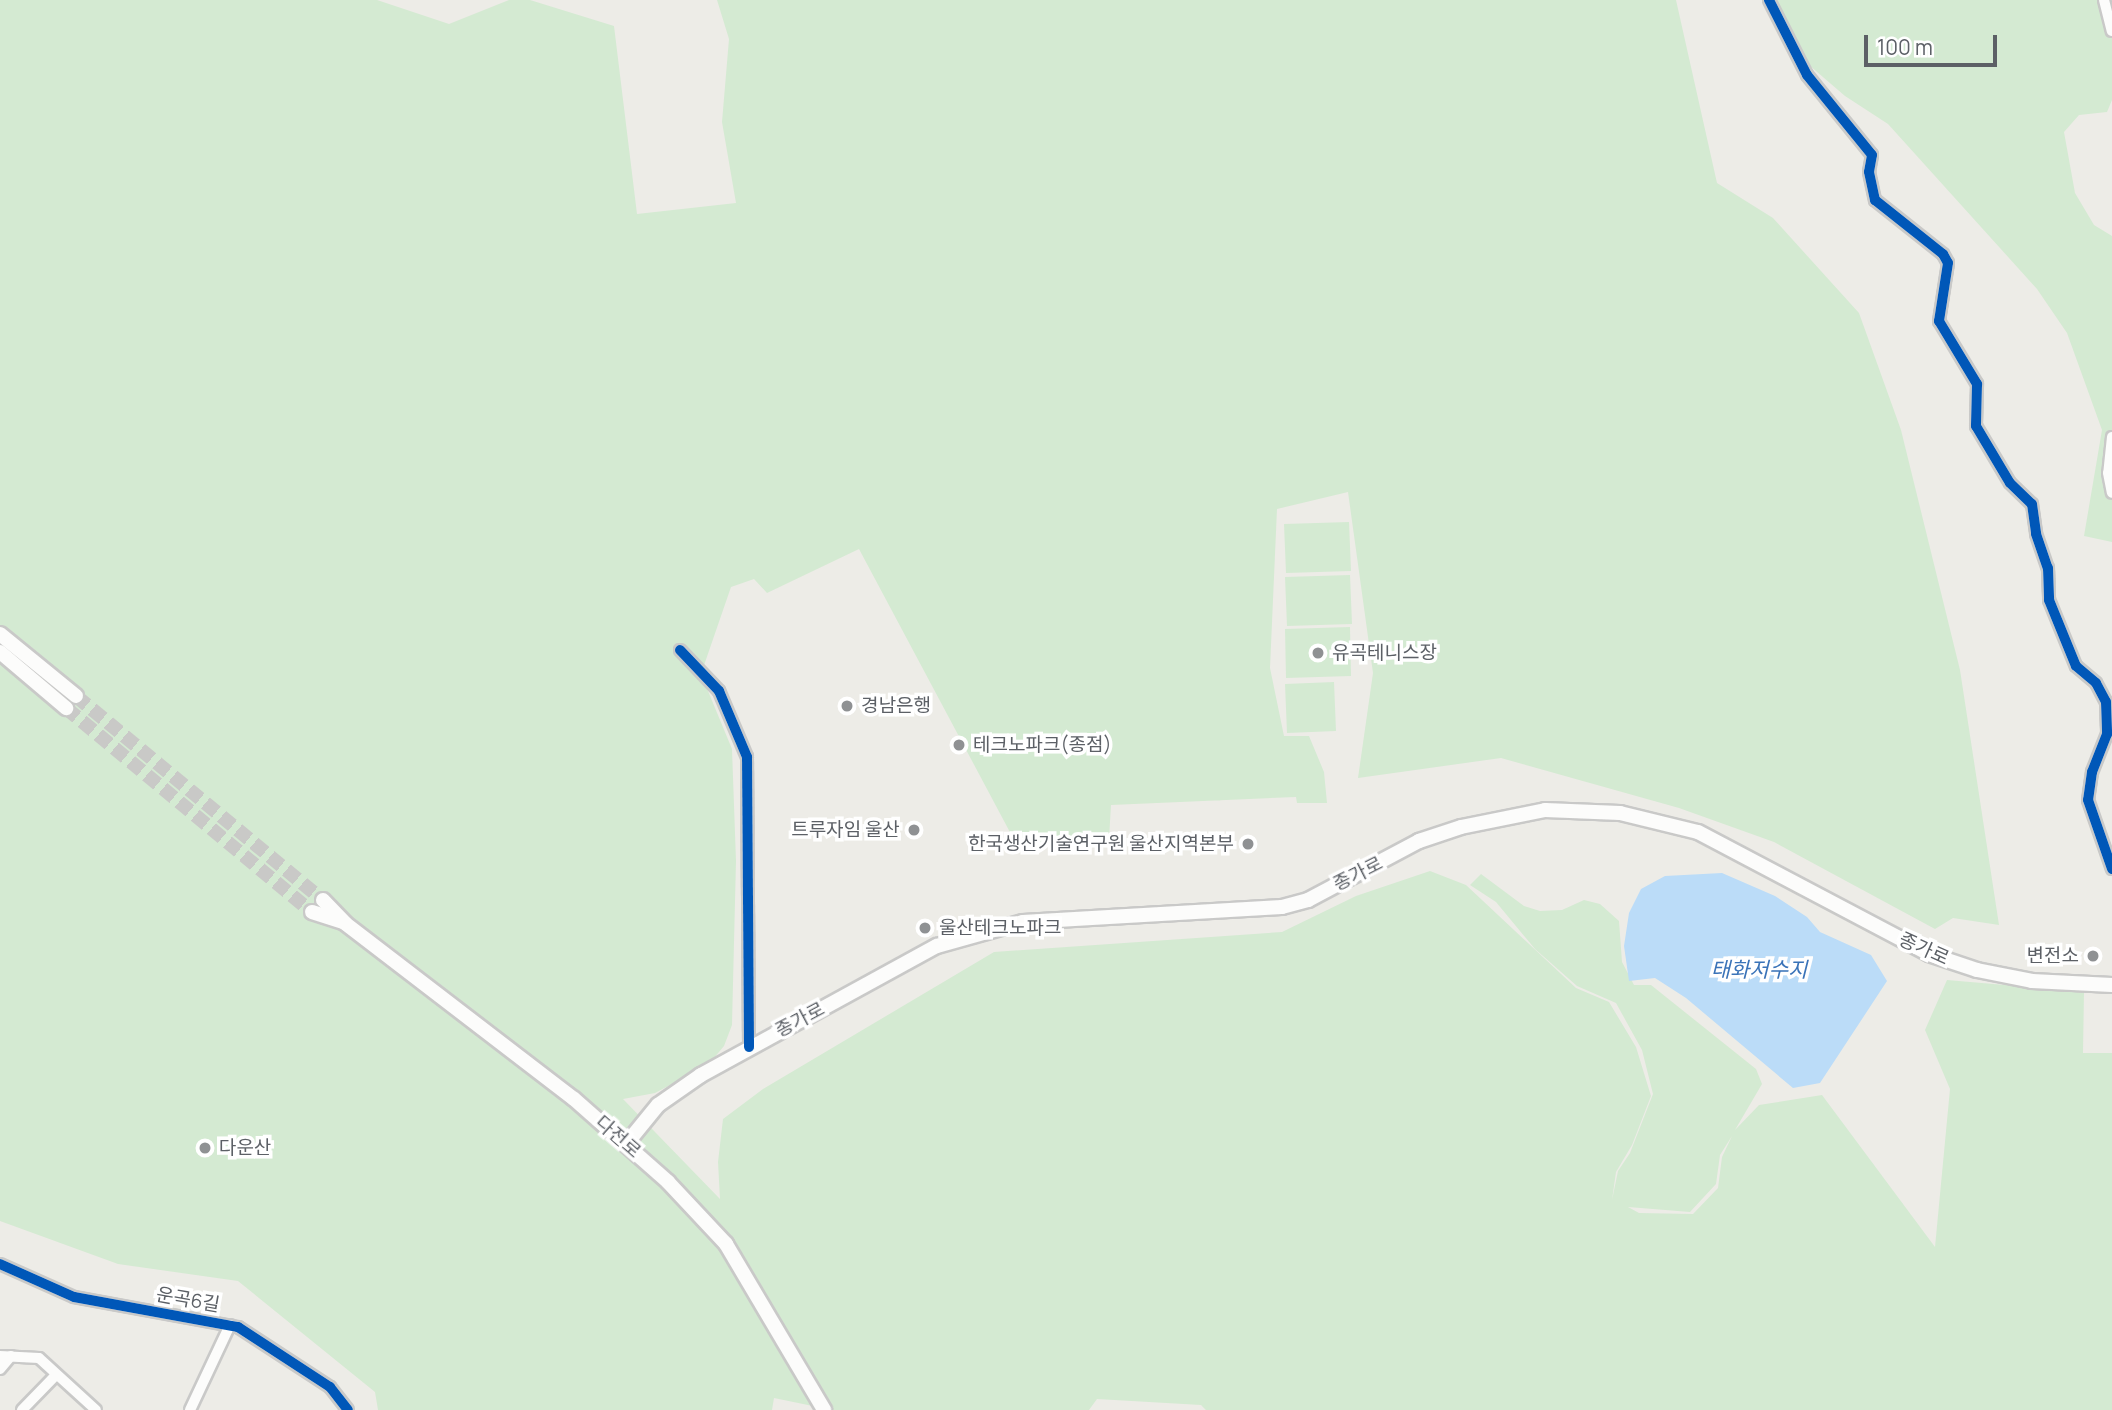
<!DOCTYPE html>
<html>
<head>
<meta charset="utf-8">
<style>
  body { margin:0 }
  #map { position:relative; width:2112px; height:1410px; overflow:hidden; background:#edece7; font-family:Manrope,"Noto Sans KR",sans-serif }
  div>[style] { position:absolute }
  .green>* { inset:0; background:#d4ead2 }
  .water>* { inset:0; background:#bbdcf8 }
  .secondary-tunnel>* { height:14px; margin-top:-7px; transform-origin:0; background:repeating-linear-gradient(90deg,#c9c9c7 0 14px,transparent 0 21px) }
  .roads { filter:drop-shadow(2px 0 #c9c9c8) drop-shadow(-2px 0 #c9c9c8) drop-shadow(0 2px #c9c9c8) drop-shadow(0 -2px #c9c9c8) }
  .street>* { height:10px; margin:-5px; padding:0 5px; transform-origin:5px; border-radius:5px; background:#fcfcfb }
  .secondary>* { height:14px; margin:-7px; padding:0 7px; transform-origin:7px; border-radius:7px; background:#fcfcfb }
  .cycleway>* { height:10px; margin:-5px; padding:0 5px; transform-origin:5px; border-radius:5px; background:#0057b8 }
  .dots>* { width:19px; height:19px; translate:-50% -50%; box-sizing:border-box; border:4px solid #fff; border-radius:50% }
  span { translate:-50% -50%; white-space:nowrap; text-align:center; line-height:1.15; -webkit-text-stroke:7px #fff; paint-order:stroke }
  .poi-label { font-size:19px; color:#5c6066 }
  .left { translate:0 -50%; text-align:left }
  .right { translate:-100% -50%; text-align:right }
  .street-label { font-size:19px; color:#5c6066 }
  .water-label { font-size:21px; color:#3a73b8; font-style:italic }
  .scale { position:absolute; left:1864px; top:35px; width:133px; height:32px; box-sizing:border-box; border:4px solid #5c6066; border-top:0; padding-left:9px; font-size:21px; line-height:24px; white-space:nowrap; color:#5c6066; -webkit-text-stroke:5px #fff; paint-order:stroke }
</style>
</head>
<body>
<div id="map">
  <div class="green">
    <i style="clip-path:polygon(evenodd,0 0,377px 0,449px 24px,509px 0,530px 0,614px 26px,637px 214px,736px 203px,722px 122px,729px 39px,717px 0,1676px 0,1717px 183px,1773px 218px,1859px 313px,1901px 430px,1960px 670px,1999px 925px,1953px 918px,1935px 929px,1774px 842px,1679px 808px,1501px 758px,1358px 778px,1373px 673px,1348px 492px,1277px 509px,1270px 668px,1284px 736px,1309px 736px,1324px 772px,1327px 803px,1297px 803px,1296px 797px,1111px 805px,1109px 839px,1019px 849px,859px 549px,767px 593px,754px 579px,731px 587px,701px 674px,732px 749px,736px 861px,732px 1025px,724px 1046px,708px 1065px,655px 1093px,623px 1099px,720px 1199px,718px 1162px,723px 1119px,763px 1089px,994px 952px,1282px 932px,1356px 896px,1430px 871px,1466px 885px,1576px 988px,1609px 1002px,1636px 1047px,1651px 1096px,1632px 1145px,1616px 1172px,1612px 1200px,1618px 1171px,1630px 1153px,1653px 1094px,1642px 1050px,1616px 1003px,1577px 986px,1535px 949px,1496px 902px,1470px 885px,1481px 874px,1524px 906px,1540px 911px,1562px 910px,1584px 900px,1600px 904px,1619px 921px,1622px 962px,1634px 985px,1651px 985px,1756px 1069px,1762px 1084px,1735px 1130px,1759px 1105px,1822px 1095px,1935px 1247px,1950px 1089px,1925px 1030px,1947px 980px,2084px 992px,2083px 1053px,2112px 1053px,2112px 1410px,1206px 1410px,1201px 1405px,1097px 1399px,1089px 1410px,832px 1410px,774px 1398px,772px 1410px,378px 1410px,375px 1392px,238px 1281px,118px 1264px,0 1221px,0 0,1732px 1136px,1722px 1157px,1718px 1188px,1693px 1214px,1639px 1213px,1628px 1207px,1690px 1212px,1716px 1184px,1720px 1155px,1732px 1136px)"></i>
    <i style="clip-path:polygon(1777px 0,2112px 0,2112px 100px,2107px 112px,2079px 115px,2064px 132px,2075px 193px,2094px 225px,2112px 236px,2112px 542px,2084px 536px,2102px 430px,2067px 333px,2037px 289px,1888px 124px,1845px 96px,1802px 59px)"></i>
    <i style="clip-path:polygon(1349px 522px,1351px 571px,1286px 573px,1284px 524px)"></i>
    <i style="clip-path:polygon(1350px 575px,1352px 624px,1287px 626px,1285px 577px)"></i>
    <i style="clip-path:polygon(1350px 627px,1351px 676px,1286px 678px,1285px 629px)"></i>
    <i style="clip-path:polygon(1334px 682px,1336px 731px,1287px 733px,1285px 684px)"></i>
  </div>
  <div class="water">
    <i style="clip-path:polygon(1722px 873px,1775px 896px,1807px 917px,1820px 932px,1871px 955px,1887px 981px,1820px 1083px,1793px 1088px,1686px 998px,1655px 978px,1629px 981px,1624px 946px,1629px 913px,1641px 889px,1665px 876px)"></i>
  </div>
  <div class="secondary-tunnel">
    <i style="left:76px;top:696px;width:320px;rotate:39.6deg"></i>
    <i style="left:66px;top:708px;width:320px;rotate:39.7deg"></i>
  </div>
  <div class="roads">
    <div class="street">
      <i style="left:1769px;top:0;width:84px;rotate:63.1deg"></i>
      <i style="left:1807px;top:75px;width:103px;rotate:50.9deg"></i>
      <i style="left:1872px;top:155px;width:17px;rotate:100deg"></i>
      <i style="left:1869px;top:172px;width:29px;rotate:78deg"></i>
      <i style="left:1875px;top:200px;width:87px;rotate:38.5deg"></i>
      <i style="left:1943px;top:254px;width:10px;rotate:61deg"></i>
      <i style="left:1948px;top:263px;width:59px;rotate:98.8deg"></i>
      <i style="left:1939px;top:321px;width:74px;rotate:58.9deg"></i>
      <i style="left:1977px;top:384px;width:42px;rotate:91.4deg"></i>
      <i style="left:1976px;top:426px;width:66px;rotate:59.2deg"></i>
      <i style="left:2010px;top:483px;width:30px;rotate:44deg"></i>
      <i style="left:2032px;top:504px;width:30px;rotate:82deg"></i>
      <i style="left:2036px;top:534px;width:36px;rotate:71deg"></i>
      <i style="left:2048px;top:568px;width:32px;rotate:88deg"></i>
      <i style="left:2049px;top:600px;width:71px;rotate:67.8deg"></i>
      <i style="left:2076px;top:666px;width:26px;rotate:40deg"></i>
      <i style="left:2096px;top:683px;width:21px;rotate:62deg"></i>
      <i style="left:2106px;top:702px;width:32px;rotate:88deg"></i>
      <i style="left:2107px;top:734px;width:41px;rotate:111.5deg"></i>
      <i style="left:2092px;top:772px;width:28px;rotate:98deg"></i>
      <i style="left:2088px;top:800px;width:73px;rotate:70.8deg"></i>
      <i style="left:2104px;top:0;width:32px;rotate:76deg"></i>
      <i style="left:2112px;top:437px;width:36px;rotate:96deg"></i>
      <i style="left:2108px;top:473px;width:20px;rotate:79deg"></i>
      <i style="left:680px;top:650px;width:57px;rotate:46.4deg"></i>
      <i style="left:719px;top:691px;width:72px;rotate:67deg"></i>
      <i style="left:747px;top:757px;width:290px;rotate:89.6deg"></i>
      <i style="left:0;top:1264px;width:81px;rotate:24deg"></i>
      <i style="left:74px;top:1297px;width:167px;rotate:10.4deg"></i>
      <i style="left:238px;top:1327px;width:110px;rotate:33.1deg"></i>
      <i style="left:330px;top:1387px;width:29px;rotate:52deg"></i>
      <i style="left:0;top:1356px;width:39px;rotate:3deg"></i>
      <i style="left:39px;top:1358px;width:77px;rotate:42.4deg"></i>
      <i style="left:0;top:1369px;width:17px;rotate:-50deg"></i>
      <i style="left:22px;top:1410px;width:46px;rotate:-45.9deg"></i>
      <i style="left:190px;top:1410px;width:94px;rotate:-64.8deg"></i>
    </div>
    <div class="secondary">
      <i style="left:0;top:634px;width:98px;rotate:39.2deg"></i>
      <i style="left:0;top:652px;width:87px;rotate:40.3deg"></i>
      <i style="left:323px;top:900px;width:33px;rotate:46deg"></i>
      <i style="left:346px;top:924px;width:287px;rotate:37.5deg"></i>
      <i style="left:574px;top:1099px;width:125px;rotate:41.4deg"></i>
      <i style="left:668px;top:1182px;width:85px;rotate:46.9deg"></i>
      <i style="left:726px;top:1244px;width:193px;rotate:59.4deg"></i>
      <i style="left:312px;top:912px;width:32px;rotate:18deg"></i>
      <i style="left:627px;top:1143px;width:49px;rotate:-50.8deg"></i>
      <i style="left:658px;top:1105px;width:52px;rotate:-34.9deg"></i>
      <i style="left:701px;top:1075px;width:269px;rotate:-28.7deg"></i>
      <i style="left:937px;top:946px;width:89px;rotate:-15.6deg"></i>
      <i style="left:1023px;top:922px;width:259px;rotate:-3.3deg"></i>
      <i style="left:1282px;top:907px;width:27px;rotate:-15deg"></i>
      <i style="left:1308px;top:900px;width:126px;rotate:-28deg"></i>
      <i style="left:1419px;top:841px;width:44px;rotate:-18.4deg"></i>
      <i style="left:1461px;top:827px;width:86px;rotate:-11.4deg"></i>
      <i style="left:1545px;top:810px;width:75px;rotate:2.3deg"></i>
      <i style="left:1620px;top:813px;width:80px;rotate:13.7deg"></i>
      <i style="left:1698px;top:832px;width:261px;rotate:27.8deg"></i>
      <i style="left:1929px;top:954px;width:51px;rotate:18.4deg"></i>
      <i style="left:1977px;top:970px;width:56px;rotate:11.3deg"></i>
      <i style="left:2032px;top:981px;width:80px;rotate:2.9deg"></i>
    </div>
  </div>
  <div class="cycleway">
    <i style="left:1769px;top:0;width:84px;rotate:63.1deg"></i>
    <i style="left:1807px;top:75px;width:103px;rotate:50.9deg"></i>
    <i style="left:1872px;top:155px;width:17px;rotate:100deg"></i>
    <i style="left:1869px;top:172px;width:29px;rotate:78deg"></i>
    <i style="left:1875px;top:200px;width:87px;rotate:38.5deg"></i>
    <i style="left:1943px;top:254px;width:10px;rotate:61deg"></i>
    <i style="left:1948px;top:263px;width:59px;rotate:98.8deg"></i>
    <i style="left:1939px;top:321px;width:74px;rotate:58.9deg"></i>
    <i style="left:1977px;top:384px;width:42px;rotate:91.4deg"></i>
    <i style="left:1976px;top:426px;width:66px;rotate:59.2deg"></i>
    <i style="left:2010px;top:483px;width:30px;rotate:44deg"></i>
    <i style="left:2032px;top:504px;width:30px;rotate:82deg"></i>
    <i style="left:2036px;top:534px;width:36px;rotate:71deg"></i>
    <i style="left:2048px;top:568px;width:32px;rotate:88deg"></i>
    <i style="left:2049px;top:600px;width:71px;rotate:67.8deg"></i>
    <i style="left:2076px;top:666px;width:26px;rotate:40deg"></i>
    <i style="left:2096px;top:683px;width:21px;rotate:62deg"></i>
    <i style="left:2106px;top:702px;width:32px;rotate:88deg"></i>
    <i style="left:2107px;top:734px;width:41px;rotate:111.5deg"></i>
    <i style="left:2092px;top:772px;width:28px;rotate:98deg"></i>
    <i style="left:2088px;top:800px;width:73px;rotate:70.8deg"></i>
    <i style="left:680px;top:650px;width:57px;rotate:46.4deg"></i>
    <i style="left:719px;top:691px;width:72px;rotate:67deg"></i>
    <i style="left:747px;top:757px;width:290px;rotate:89.6deg"></i>
    <i style="left:0;top:1264px;width:81px;rotate:24deg"></i>
    <i style="left:74px;top:1297px;width:167px;rotate:10.4deg"></i>
    <i style="left:238px;top:1327px;width:110px;rotate:33.1deg"></i>
    <i style="left:330px;top:1387px;width:29px;rotate:52deg"></i>
  </div>
  <div class="dots">
    <i style="left:1318px;top:653px;background:#8f9193"></i>
    <i style="left:847px;top:706px;background:#8f9193"></i>
    <i style="left:959px;top:745px;background:#8f9193"></i>
    <i style="left:914px;top:830px;background:#8f9193"></i>
    <i style="left:1248px;top:844px;background:#8f9193"></i>
    <i style="left:925px;top:928px;background:#8f9193"></i>
    <i style="left:2093px;top:956px;background:#8f9193"></i>
    <i style="left:205px;top:1148px;background:#8f9193"></i>
  </div>
  <div class="poi-label">
    <span class="left" style="left:1332px;top:653px">유곡테니스장</span>
    <span class="left" style="left:861px;top:706px">경남은행</span>
    <span class="left" style="left:973px;top:745px">테크노파크(종점)</span>
    <span class="right" style="left:900px;top:830px">트루자임 울산</span>
    <span class="right" style="left:1234px;top:844px">한국생산기술연구원 울산지역본부</span>
    <span class="left" style="left:939px;top:928px">울산테크노파크</span>
    <span class="right" style="left:2079px;top:956px">변전소</span>
    <span class="left" style="left:219px;top:1148px">다운산</span>
  </div>
  <div class="street-label">
    <span style="left:1358px;top:874px;rotate:-27deg">종가로</span>
    <span style="left:1924px;top:949px;rotate:24deg">종가로</span>
    <span style="left:800px;top:1020px;rotate:-28deg">종가로</span>
    <span style="left:618px;top:1137px;rotate:41deg">다전로</span>
    <span style="left:188px;top:1300px;rotate:10deg">운곡6길</span>
  </div>
  <div class="water-label">
    <span style="left:1759px;top:969px">태화저수지</span>
  </div>
  <div class="scale">100 m</div>
</div>
</body>
</html>
